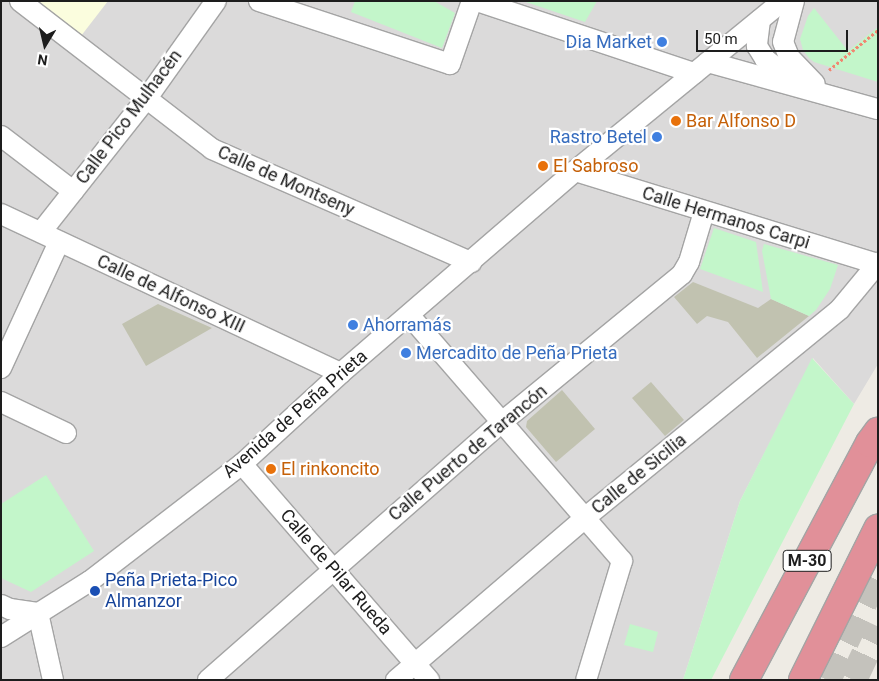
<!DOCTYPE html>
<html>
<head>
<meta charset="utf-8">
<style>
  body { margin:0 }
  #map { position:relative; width:879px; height:681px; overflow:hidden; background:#eeebe4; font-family:Roboto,sans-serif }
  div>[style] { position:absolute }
  .residential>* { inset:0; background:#dbdada }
  .education>* { inset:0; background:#fbfdde }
  .construction>* { inset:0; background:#c1c2b0 }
  .park>* { inset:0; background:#c3f6ca }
  .highway-tunnel>* { height:28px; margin-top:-14px; transform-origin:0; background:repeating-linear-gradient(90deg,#c4c2bc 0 28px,transparent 0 42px) }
  .path>* { height:3px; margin-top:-1.5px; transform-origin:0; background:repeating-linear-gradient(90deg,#f18771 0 2.5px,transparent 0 5px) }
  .roads { filter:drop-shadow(1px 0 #a4a4a4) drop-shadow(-1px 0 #a4a4a4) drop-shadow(0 1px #a4a4a4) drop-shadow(0 -1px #a4a4a4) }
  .minor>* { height:20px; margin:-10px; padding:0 10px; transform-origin:10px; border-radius:10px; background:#fff }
  .highway>* { height:28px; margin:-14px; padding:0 14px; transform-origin:14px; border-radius:14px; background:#e19099 }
  .dots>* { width:14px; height:14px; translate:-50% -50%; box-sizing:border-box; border:2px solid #fff; border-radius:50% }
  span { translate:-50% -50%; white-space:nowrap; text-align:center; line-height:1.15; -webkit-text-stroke:4.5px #fff; paint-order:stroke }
  .shield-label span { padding:1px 4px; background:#fff; border:1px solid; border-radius:4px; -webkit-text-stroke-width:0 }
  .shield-label { font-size:16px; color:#1d1d1d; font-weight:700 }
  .shop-label { font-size:18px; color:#366cbe }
  .right { translate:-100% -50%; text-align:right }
  .left { translate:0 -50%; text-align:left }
  .street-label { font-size:18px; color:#1d1d1d }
  .food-label { font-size:18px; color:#c56008 }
  .transit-label { font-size:18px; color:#164399 }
  .frame { position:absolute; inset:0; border:2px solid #1d1d1d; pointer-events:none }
  .north { position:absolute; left:20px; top:20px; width:50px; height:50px; -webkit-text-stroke:4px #fff; paint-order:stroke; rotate:189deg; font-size:14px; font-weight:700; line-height:20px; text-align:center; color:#1d1d1d }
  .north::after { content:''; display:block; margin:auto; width:18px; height:22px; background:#1d1d1d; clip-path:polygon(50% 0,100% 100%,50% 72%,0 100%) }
  .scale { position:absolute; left:696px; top:30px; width:152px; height:22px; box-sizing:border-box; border:2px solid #1d1d1d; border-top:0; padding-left:6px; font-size:15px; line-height:18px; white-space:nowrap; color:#1d1d1d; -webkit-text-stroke:4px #fff; paint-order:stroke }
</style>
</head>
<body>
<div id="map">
  <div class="residential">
    <i style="clip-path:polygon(1px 1px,878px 1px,878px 364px,854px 404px,813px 358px,740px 501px,683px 680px,1px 680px)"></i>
  </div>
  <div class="education">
    <i style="clip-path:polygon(35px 1px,108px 1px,81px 36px)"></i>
  </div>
  <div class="construction">
    <i style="clip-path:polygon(693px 282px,758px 308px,771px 299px,809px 316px,757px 358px,728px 322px,707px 316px,697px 324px,674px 297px)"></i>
    <i style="clip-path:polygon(158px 304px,212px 328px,146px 366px,122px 324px)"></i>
    <i style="clip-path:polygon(651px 382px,684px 420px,665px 436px,632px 398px)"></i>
    <i style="clip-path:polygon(562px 390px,595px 429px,556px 462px,526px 427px,527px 421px)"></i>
  </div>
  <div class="park">
    <i style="clip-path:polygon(355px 1px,434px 1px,455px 13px,442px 48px,351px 12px)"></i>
    <i style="clip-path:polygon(523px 1px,597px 1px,585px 22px)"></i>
    <i style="clip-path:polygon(814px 8px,848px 51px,878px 27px,878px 82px,814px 62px,809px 58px,803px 50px,800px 39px,808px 16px)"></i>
    <i style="clip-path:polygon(714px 228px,756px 242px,763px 292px,700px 269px)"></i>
    <i style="clip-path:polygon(764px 244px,838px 265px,830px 289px,816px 310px,809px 316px,771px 299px,762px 251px)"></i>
    <i style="clip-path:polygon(812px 358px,854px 404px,711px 680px,683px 680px,740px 501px)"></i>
    <i style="clip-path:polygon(46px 475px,94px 551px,31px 592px,1px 578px,1px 504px)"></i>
    <i style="clip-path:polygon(630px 624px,658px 632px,653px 652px,624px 645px)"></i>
  </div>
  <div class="highway-tunnel">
    <i style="left:827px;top:680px;width:120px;rotate:-64.9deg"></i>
    <i style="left:853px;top:680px;width:59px;rotate:-64.7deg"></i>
  </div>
  <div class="path">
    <i style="left:829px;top:70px;width:63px;rotate:-39.2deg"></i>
  </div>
  <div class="roads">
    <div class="minor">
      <i style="left:20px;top:1px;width:242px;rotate:37.6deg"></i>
      <i style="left:212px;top:149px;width:283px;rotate:23.6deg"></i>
      <i style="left:259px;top:1px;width:201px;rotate:18.3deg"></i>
      <i style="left:450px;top:64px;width:67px;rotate:-70.8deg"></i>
      <i style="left:477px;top:1px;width:229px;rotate:18.4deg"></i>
      <i style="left:794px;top:1px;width:42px;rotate:105deg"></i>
      <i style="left:783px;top:42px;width:16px;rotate:68deg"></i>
      <i style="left:789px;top:57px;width:37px;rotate:46deg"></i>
      <i style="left:760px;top:20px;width:26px;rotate:97deg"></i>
      <i style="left:757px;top:46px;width:15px;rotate:58deg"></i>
      <i style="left:765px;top:59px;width:29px;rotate:38deg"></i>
      <i style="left:788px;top:77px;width:11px;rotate:22deg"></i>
      <i style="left:708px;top:62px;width:176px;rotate:15.5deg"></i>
      <i style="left:1px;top:136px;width:91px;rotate:37.4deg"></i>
      <i style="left:575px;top:171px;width:316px;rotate:17.1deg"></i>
      <i style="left:1px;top:214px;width:375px;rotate:25.1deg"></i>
      <i style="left:41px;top:232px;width:171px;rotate:-51.7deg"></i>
      <i style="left:147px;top:98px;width:119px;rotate:-54.6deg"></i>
      <i style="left:410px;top:316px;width:324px;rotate:49.1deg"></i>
      <i style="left:622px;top:561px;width:124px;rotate:106.8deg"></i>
      <i style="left:1px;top:368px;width:139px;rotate:-65.3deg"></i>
      <i style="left:1px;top:402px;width:72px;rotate:25.5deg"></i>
      <i style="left:242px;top:464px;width:286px;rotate:49.1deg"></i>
      <i style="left:1px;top:605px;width:10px;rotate:24deg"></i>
      <i style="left:10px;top:609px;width:28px;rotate:8deg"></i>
      <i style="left:38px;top:613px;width:69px;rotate:77.4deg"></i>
      <i style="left:1px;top:637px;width:105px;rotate:-32.2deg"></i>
      <i style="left:90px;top:581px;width:192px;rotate:-37.6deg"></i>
      <i style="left:242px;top:464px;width:134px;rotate:-42.6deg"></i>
      <i style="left:341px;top:373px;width:309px;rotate:-40.8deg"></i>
      <i style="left:575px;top:171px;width:269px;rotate:-39.3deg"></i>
      <i style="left:208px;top:680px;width:391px;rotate:-41.3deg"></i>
      <i style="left:502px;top:422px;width:233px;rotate:-39.4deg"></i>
      <i style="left:682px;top:274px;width:14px;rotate:-60deg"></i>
      <i style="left:689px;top:262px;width:52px;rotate:-73.3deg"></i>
      <i style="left:396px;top:680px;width:250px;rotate:-40.6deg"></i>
      <i style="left:586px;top:517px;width:328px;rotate:-39.3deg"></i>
      <i style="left:840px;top:309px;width:60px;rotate:-50.4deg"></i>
    </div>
    <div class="highway">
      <i style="left:744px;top:680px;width:268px;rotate:-62deg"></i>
      <i style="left:870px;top:443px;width:14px;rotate:-54deg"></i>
      <i style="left:803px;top:680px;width:169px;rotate:-63.6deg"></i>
    </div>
  </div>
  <div class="dots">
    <i style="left:662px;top:42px;background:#3f7fe0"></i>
    <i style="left:676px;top:121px;background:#e8710a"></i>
    <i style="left:657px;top:137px;background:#3f7fe0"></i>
    <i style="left:543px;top:166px;background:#e8710a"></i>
    <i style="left:353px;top:325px;background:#3f7fe0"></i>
    <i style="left:406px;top:353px;background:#3f7fe0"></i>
    <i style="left:271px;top:469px;background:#e8710a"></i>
    <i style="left:95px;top:591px;background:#1a4fb4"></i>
  </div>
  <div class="shield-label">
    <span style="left:807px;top:561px">M-30</span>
  </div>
  <div class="shop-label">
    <span class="right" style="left:652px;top:42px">Dia Market</span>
    <span class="right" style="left:647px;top:137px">Rastro Betel</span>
    <span class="left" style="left:363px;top:325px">Ahorramás</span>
    <span class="left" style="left:416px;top:353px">Mercadito de Peña Prieta</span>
  </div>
  <div class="street-label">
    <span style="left:129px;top:117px;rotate:-53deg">Calle Pico Mulhacén</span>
    <span style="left:286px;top:181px;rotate:24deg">Calle de Montseny</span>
    <span style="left:726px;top:218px;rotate:17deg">Calle Hermanos Carpi</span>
    <span style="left:171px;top:294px;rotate:25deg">Calle de Alfonso XIII</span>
    <span style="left:295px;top:414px;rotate:-41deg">Avenida de Peña Prieta</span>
    <span style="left:468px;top:453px;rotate:-40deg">Calle Puerto de Tarancón</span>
    <span style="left:639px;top:474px;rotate:-39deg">Calle de Sicilia</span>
    <span style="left:336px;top:572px;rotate:49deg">Calle de Pilar Rueda</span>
  </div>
  <div class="food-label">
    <span class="left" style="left:686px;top:121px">Bar Alfonso D</span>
    <span class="left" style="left:553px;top:166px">El Sabroso</span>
    <span class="left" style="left:281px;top:469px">El rinkoncito</span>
  </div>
  <div class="transit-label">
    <span class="left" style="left:105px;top:591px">Peña Prieta-Pico<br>Almanzor</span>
  </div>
  <div class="frame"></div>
  <div class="north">N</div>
  <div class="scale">50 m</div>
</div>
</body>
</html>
